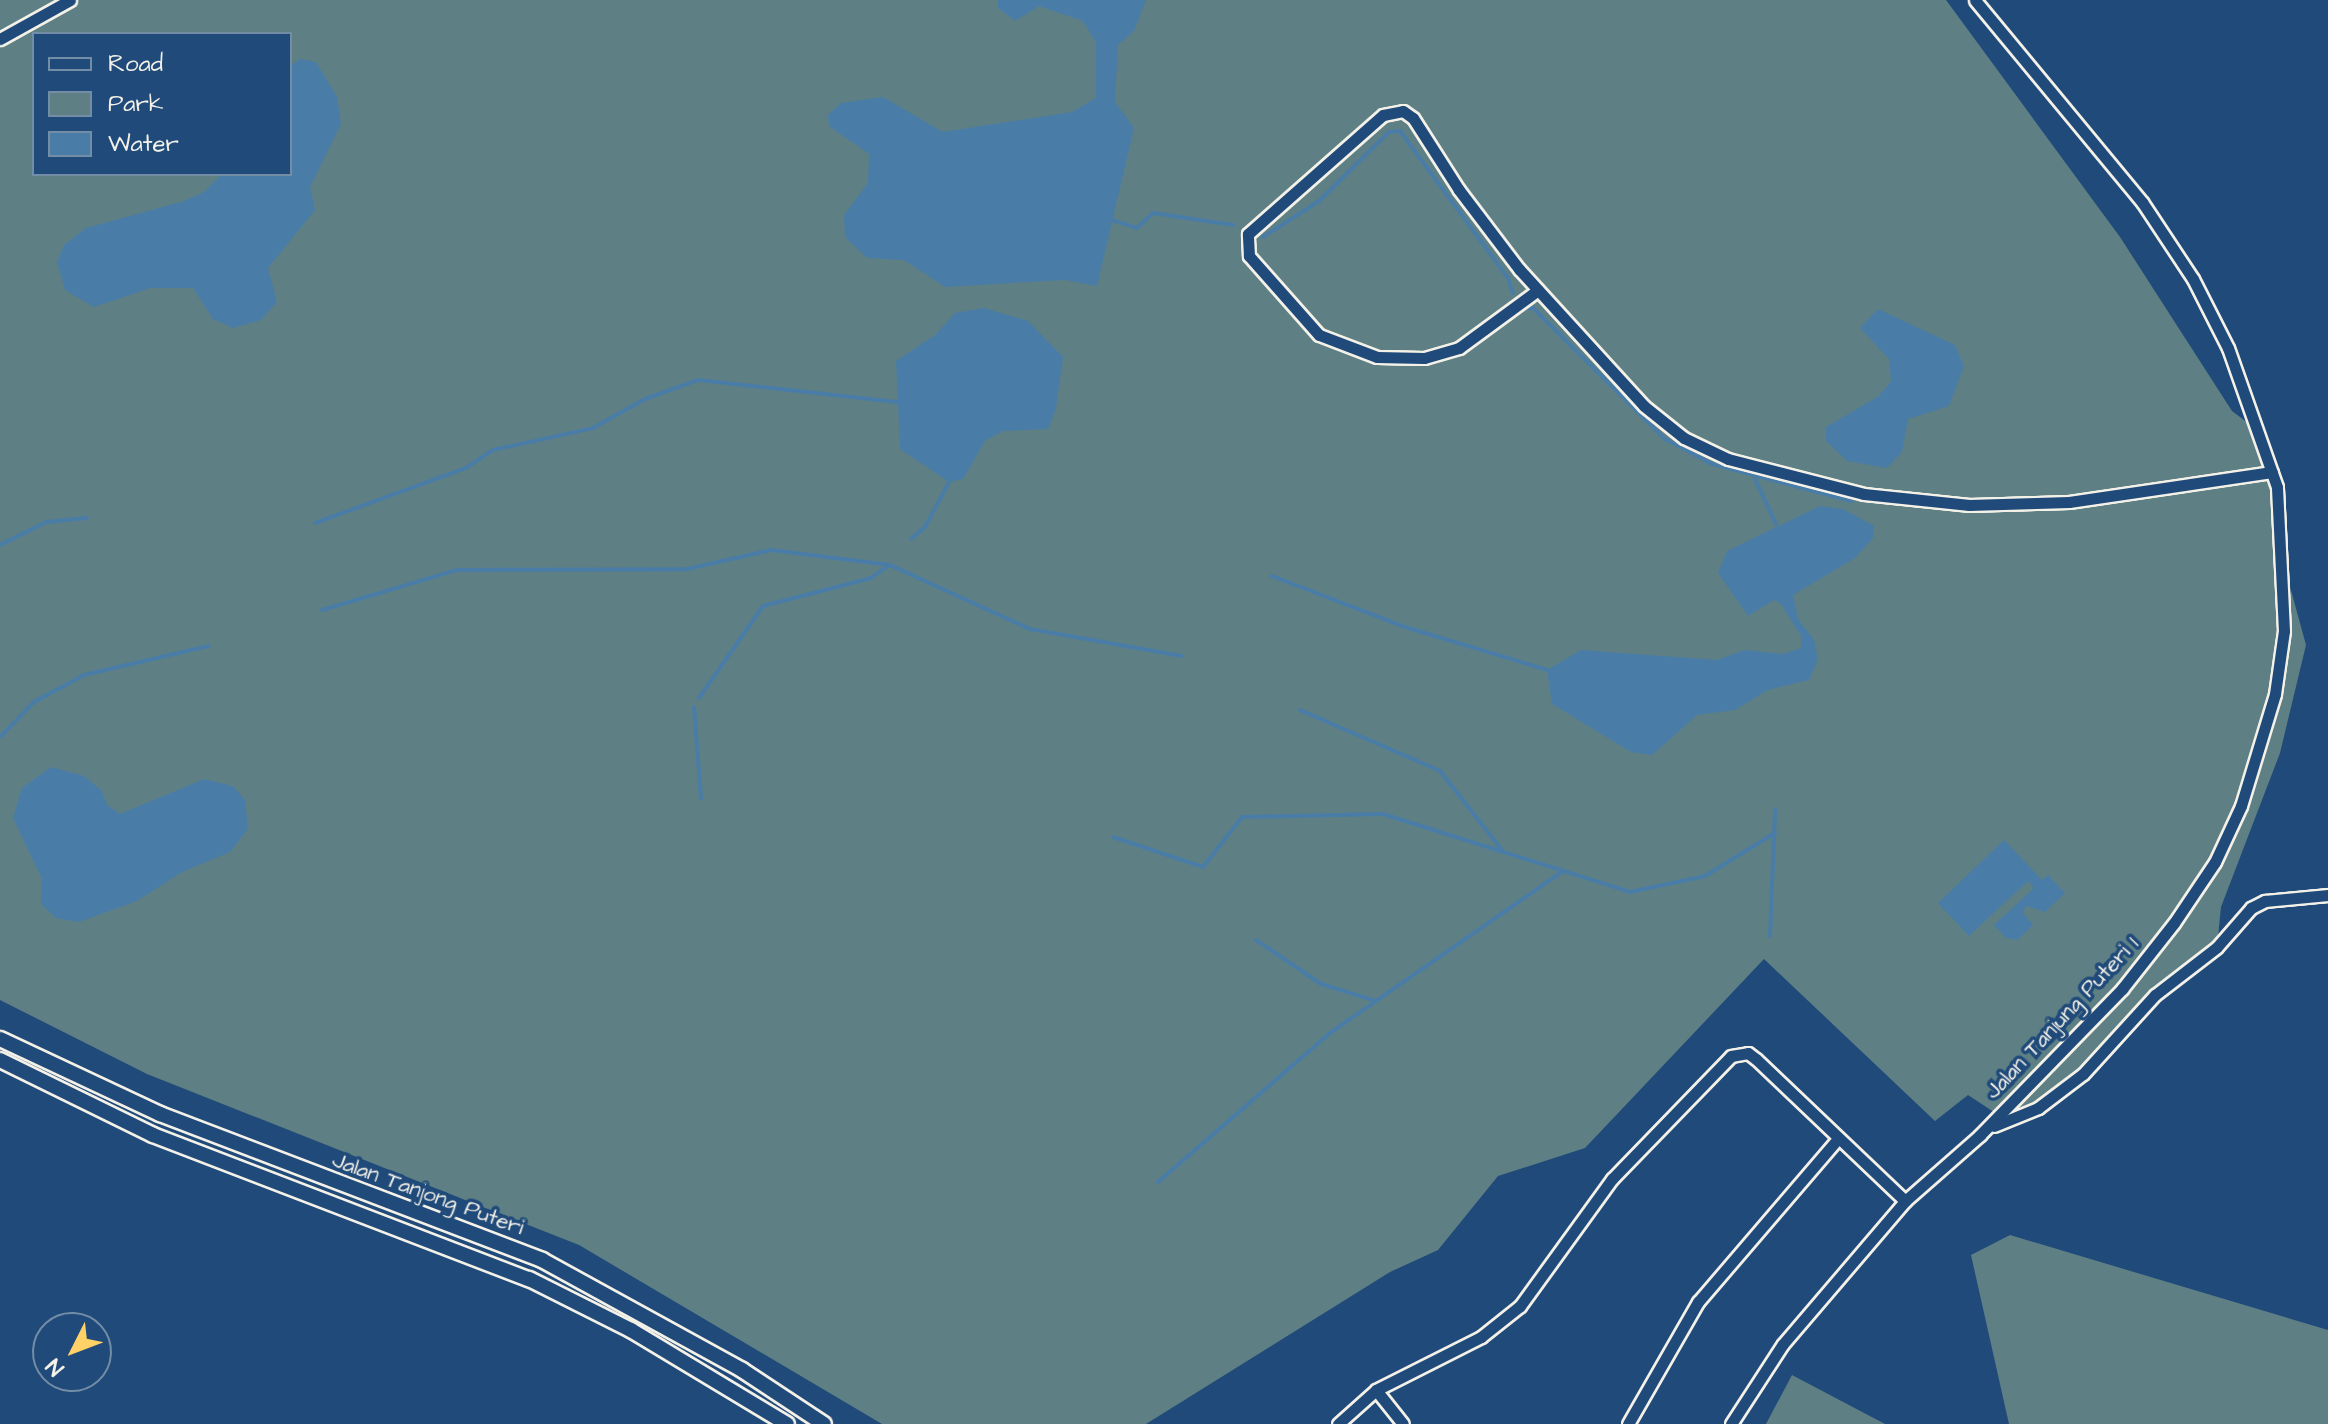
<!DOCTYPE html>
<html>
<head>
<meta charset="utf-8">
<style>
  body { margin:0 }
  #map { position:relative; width:2328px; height:1424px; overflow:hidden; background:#1f4a7a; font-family:"Architects Daughter",sans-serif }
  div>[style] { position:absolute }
  .green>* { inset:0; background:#5e8084 }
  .water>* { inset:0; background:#497ca7 }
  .stream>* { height:4px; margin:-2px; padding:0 2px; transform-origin:2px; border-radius:2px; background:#497ca7 }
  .roads { filter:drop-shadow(2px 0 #f4f1e8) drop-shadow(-2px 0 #f4f1e8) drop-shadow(0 2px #f4f1e8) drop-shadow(0 -2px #f4f1e8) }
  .street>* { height:11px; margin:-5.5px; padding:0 5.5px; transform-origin:5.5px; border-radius:5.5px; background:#1f4a7a }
  .secondary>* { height:14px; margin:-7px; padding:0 7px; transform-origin:7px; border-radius:7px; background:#1f4a7a }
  span { translate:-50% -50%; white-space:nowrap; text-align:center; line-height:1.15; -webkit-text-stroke:7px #1f4a7a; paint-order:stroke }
  .street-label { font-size:22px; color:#f4f1e8 }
  .legend { position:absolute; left:32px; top:32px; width:260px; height:144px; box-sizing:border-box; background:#1f4a7a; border:2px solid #748da6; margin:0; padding:10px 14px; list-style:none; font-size:24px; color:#f4f1e8 }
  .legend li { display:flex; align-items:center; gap:16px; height:40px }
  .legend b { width:40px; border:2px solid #748da6 }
  .north { position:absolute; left:32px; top:1312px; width:80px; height:80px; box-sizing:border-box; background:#1f4a7a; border:2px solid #748da6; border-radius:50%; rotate:228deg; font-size:22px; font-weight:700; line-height:32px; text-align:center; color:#f4f1e8 }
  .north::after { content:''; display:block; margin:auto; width:28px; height:36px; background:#ffd166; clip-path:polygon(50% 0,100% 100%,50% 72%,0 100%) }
</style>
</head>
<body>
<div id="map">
  <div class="green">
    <i style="clip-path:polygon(evenodd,0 0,1946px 0,2120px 237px,2232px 411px,2260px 432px,2277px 487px,2280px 550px,2306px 645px,2280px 753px,2221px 907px,2217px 947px,2180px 972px,2083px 1074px,2038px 1108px,2006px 1120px,1968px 1095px,1935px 1121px,1764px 959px,1585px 1148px,1498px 1176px,1438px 1250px,1390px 1272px,1146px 1424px,882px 1424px,579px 1245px,147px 1074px,0 1000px,0 0,34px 34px,290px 34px,290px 174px,34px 174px,34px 34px)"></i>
    <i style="clip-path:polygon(2010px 1235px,2328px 1330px,2328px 1424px,2009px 1424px,1971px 1255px)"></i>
    <i style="clip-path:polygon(1792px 1375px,1885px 1424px,1766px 1424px)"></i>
  </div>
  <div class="water">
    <i style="clip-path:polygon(998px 0,1146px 0,1134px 31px,1118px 45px,1115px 102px,1134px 128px,1097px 286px,1065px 280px,945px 287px,904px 260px,867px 258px,845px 237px,844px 215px,868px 183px,869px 154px,829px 126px,828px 115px,841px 103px,883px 97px,943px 132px,1072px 112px,1096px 98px,1096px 43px,1083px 21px,1039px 6px,1015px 21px,998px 8px)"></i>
    <i style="clip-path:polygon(300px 59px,316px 62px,337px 97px,341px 124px,310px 187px,315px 210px,268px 268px,277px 302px,261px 320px,233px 328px,213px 319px,193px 288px,151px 288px,94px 307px,65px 290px,57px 262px,64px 245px,86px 228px,184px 201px,204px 192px,222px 174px,290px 174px,290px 66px)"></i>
    <i style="clip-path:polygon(984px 308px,1028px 321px,1063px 357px,1056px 408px,1048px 429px,1003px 431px,985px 441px,963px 479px,949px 482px,900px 449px,896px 361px,935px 335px,955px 313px)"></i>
    <i style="clip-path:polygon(1878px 309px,1955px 345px,1964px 366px,1949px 406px,1908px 419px,1902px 452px,1887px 468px,1847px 461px,1826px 441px,1826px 427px,1879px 396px,1891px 381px,1889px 359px,1860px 328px)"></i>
    <i style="clip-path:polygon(1820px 506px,1843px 509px,1874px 526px,1873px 538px,1855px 558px,1793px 595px,1798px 619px,1814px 640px,1818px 659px,1809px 680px,1768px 690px,1735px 710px,1697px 715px,1652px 755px,1631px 752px,1552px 704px,1547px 670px,1581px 650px,1717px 660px,1744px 650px,1783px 654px,1801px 648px,1801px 636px,1781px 604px,1774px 600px,1748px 616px,1718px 573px,1727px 551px)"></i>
    <i style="clip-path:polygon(51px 767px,84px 776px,102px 791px,107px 805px,120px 814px,204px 779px,233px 786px,245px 800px,248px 829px,230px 852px,182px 872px,137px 901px,79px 922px,56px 918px,41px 904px,42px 879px,13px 818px,22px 788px)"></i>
    <i style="clip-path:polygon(2004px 840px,2042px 880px,2048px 875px,2065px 893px,2045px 912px,2027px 906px,2022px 912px,2033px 925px,2017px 940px,2006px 938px,1994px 925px,2034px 888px,2028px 881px,1969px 936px,1938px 903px)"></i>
  </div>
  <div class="stream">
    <i style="left:1109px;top:219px;width:29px;rotate:18deg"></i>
    <i style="left:1137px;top:228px;width:22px;rotate:-43deg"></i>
    <i style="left:1153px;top:213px;width:81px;rotate:8.5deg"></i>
    <i style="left:1263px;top:237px;width:67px;rotate:-32.7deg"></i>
    <i style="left:1319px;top:201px;width:98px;rotate:-44.6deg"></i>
    <i style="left:1389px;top:132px;width:11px;rotate:-5deg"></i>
    <i style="left:1400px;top:131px;width:182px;rotate:53.7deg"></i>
    <i style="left:1508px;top:278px;width:16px;rotate:72deg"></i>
    <i style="left:1527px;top:308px;width:6px"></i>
    <i style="left:1533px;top:308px;width:186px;rotate:44.8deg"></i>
    <i style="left:1665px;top:439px;width:53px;rotate:28deg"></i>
    <i style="left:1712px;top:464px;width:144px;rotate:14.9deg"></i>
    <i style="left:1755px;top:479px;width:50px;rotate:65deg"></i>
    <i style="left:315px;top:523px;width:161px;rotate:-20deg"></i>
    <i style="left:466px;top:468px;width:32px;rotate:-34deg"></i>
    <i style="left:493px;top:450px;width:102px;rotate:-12.4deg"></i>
    <i style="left:593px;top:428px;width:60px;rotate:-29.1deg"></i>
    <i style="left:645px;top:399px;width:56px;rotate:-19.7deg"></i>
    <i style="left:698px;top:380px;width:200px;rotate:6.3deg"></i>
    <i style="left:911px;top:539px;width:18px;rotate:-41deg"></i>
    <i style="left:925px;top:527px;width:51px;rotate:-61.9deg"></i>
    <i style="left:0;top:545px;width:51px;rotate:-26.6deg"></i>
    <i style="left:46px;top:522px;width:41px;rotate:-5.6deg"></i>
    <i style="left:1272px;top:576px;width:142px;rotate:21deg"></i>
    <i style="left:1405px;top:627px;width:148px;rotate:16.8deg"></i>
    <i style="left:322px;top:610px;width:141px;rotate:-16.5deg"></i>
    <i style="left:457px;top:570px;width:230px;rotate:-0.2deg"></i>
    <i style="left:687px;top:569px;width:86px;rotate:-12.7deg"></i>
    <i style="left:771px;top:550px;width:120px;rotate:7.2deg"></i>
    <i style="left:890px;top:565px;width:154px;rotate:24.6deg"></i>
    <i style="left:1030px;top:629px;width:154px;rotate:10.1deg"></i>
    <i style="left:699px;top:698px;width:112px;rotate:-55.2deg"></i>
    <i style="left:763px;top:606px;width:112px;rotate:-14.5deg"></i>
    <i style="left:871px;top:578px;width:22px;rotate:-36deg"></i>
    <i style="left:694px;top:707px;width:92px;rotate:85.6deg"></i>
    <i style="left:1300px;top:710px;width:153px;rotate:23.5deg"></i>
    <i style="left:1440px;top:771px;width:100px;rotate:51.9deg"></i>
    <i style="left:0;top:737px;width:49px;rotate:-45.8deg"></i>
    <i style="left:34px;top:702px;width:57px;rotate:-28.4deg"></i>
    <i style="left:84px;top:675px;width:128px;rotate:-13.1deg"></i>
    <i style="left:1113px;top:837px;width:95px;rotate:18.4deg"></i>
    <i style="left:1203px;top:867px;width:63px;rotate:-52deg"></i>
    <i style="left:1242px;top:817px;width:141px;rotate:-1.2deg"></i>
    <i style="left:1383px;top:814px;width:259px;rotate:17.5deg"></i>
    <i style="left:1630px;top:892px;width:77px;rotate:-12deg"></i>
    <i style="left:1705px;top:876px;width:82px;rotate:-31.6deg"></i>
    <i style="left:1770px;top:936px;width:127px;rotate:-87.7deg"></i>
    <i style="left:1256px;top:940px;width:78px;rotate:34.1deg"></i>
    <i style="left:1321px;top:984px;width:58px;rotate:17.2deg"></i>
    <i style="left:1158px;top:1182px;width:228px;rotate:-40.9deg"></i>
    <i style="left:1330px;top:1033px;width:284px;rotate:-34.8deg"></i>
  </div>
  <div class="roads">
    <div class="street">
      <i style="left:0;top:39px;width:80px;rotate:-29.1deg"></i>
      <i style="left:1538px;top:290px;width:98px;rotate:143.7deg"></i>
      <i style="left:1459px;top:348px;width:36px;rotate:164deg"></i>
      <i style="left:1424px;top:358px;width:47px;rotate:-178.8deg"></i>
      <i style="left:1377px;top:357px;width:62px;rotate:-159.2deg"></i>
      <i style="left:1319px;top:335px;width:106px;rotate:-131.5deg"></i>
      <i style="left:1249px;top:256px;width:22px;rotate:-93deg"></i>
      <i style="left:1248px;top:234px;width:180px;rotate:-41.4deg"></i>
      <i style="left:1383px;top:115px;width:20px;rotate:-11deg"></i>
      <i style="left:1403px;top:111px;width:12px;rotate:35deg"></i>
      <i style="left:1413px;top:118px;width:85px;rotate:57.4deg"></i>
      <i style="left:1459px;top:190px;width:99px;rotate:52.8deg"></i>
      <i style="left:1519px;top:269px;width:185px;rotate:47.6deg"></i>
      <i style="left:1644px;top:406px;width:51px;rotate:38.7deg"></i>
      <i style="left:1684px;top:438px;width:49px;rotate:25.5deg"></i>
      <i style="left:1728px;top:459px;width:140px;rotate:14.4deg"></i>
      <i style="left:1864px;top:494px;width:106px;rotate:6deg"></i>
      <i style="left:1969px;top:505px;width:100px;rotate:-1.7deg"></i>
      <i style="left:2069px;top:502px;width:205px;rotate:-8.4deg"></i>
      <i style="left:1994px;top:1126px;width:48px;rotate:-22.2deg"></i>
      <i style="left:2038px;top:1108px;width:56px;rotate:-37.1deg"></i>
      <i style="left:2083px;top:1074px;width:107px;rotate:-47.7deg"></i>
      <i style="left:2155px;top:995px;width:78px;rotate:-37.7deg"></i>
      <i style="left:2217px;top:947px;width:52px;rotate:-48.9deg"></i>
      <i style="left:2251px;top:908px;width:16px;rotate:-27deg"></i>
      <i style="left:2265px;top:901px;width:63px;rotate:-5.4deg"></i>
      <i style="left:1376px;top:1390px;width:43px;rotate:51.5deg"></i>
      <i style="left:1338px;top:1424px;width:51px;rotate:-41.8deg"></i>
      <i style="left:1376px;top:1390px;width:118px;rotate:-26.8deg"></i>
      <i style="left:1481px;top:1337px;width:50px;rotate:-38.5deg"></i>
      <i style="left:1520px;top:1306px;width:157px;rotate:-54.1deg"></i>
      <i style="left:1612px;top:1179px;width:171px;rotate:-45.9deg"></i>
      <i style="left:1731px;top:1056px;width:17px;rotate:-10deg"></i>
      <i style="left:1748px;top:1053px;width:10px;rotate:37deg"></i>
      <i style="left:1756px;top:1059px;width:206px;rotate:43.6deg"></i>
      <i style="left:1628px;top:1424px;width:141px;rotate:-60.2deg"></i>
      <i style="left:1698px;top:1302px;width:213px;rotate:-49.4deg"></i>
      <i style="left:1731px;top:1424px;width:95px;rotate:-57deg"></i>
      <i style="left:1783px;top:1344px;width:188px;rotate:-49.5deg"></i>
      <i style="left:1905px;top:1201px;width:100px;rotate:-41.3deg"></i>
      <i style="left:1980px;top:1135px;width:204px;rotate:-45.8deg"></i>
      <i style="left:2122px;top:989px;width:84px;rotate:-51.8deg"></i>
      <i style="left:2174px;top:923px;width:73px;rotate:-56.1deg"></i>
      <i style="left:2215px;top:862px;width:62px;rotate:-65.1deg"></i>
      <i style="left:2241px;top:806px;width:117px;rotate:-73.1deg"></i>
      <i style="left:2275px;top:694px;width:64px;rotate:-81.9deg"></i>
      <i style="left:2284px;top:631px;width:144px;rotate:-92.8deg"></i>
      <i style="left:2277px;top:487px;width:147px;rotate:-109.4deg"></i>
      <i style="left:2228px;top:348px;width:77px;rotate:-116.9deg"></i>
      <i style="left:2193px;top:279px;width:92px;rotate:-123.5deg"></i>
      <i style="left:2142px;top:202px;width:262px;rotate:-129.6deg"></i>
    </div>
    <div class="secondary">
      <i style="left:0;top:1039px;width:177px;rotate:25.1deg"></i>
      <i style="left:160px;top:1114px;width:409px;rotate:20.9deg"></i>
      <i style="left:542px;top:1260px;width:228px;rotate:28.8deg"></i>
      <i style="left:742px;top:1370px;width:98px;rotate:33.4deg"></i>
      <i style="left:0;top:1060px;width:170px;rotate:26.1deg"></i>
      <i style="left:153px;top:1135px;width:403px;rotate:21deg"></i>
      <i style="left:529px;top:1279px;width:114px;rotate:26.6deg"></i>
      <i style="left:631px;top:1330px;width:182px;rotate:31.1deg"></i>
    </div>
  </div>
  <div class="street-label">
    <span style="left:2062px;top:1018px;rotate:-47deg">Jalan Tanjung Puteri 1</span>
    <span style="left:428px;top:1194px;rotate:20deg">Jalan Tanjong Puteri</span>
  </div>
  <ul class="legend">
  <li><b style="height:10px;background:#1f4a7a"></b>Road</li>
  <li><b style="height:22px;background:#5e8084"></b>Park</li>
  <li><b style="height:22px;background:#497ca7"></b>Water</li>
  </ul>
  <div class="north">N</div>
</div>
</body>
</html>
